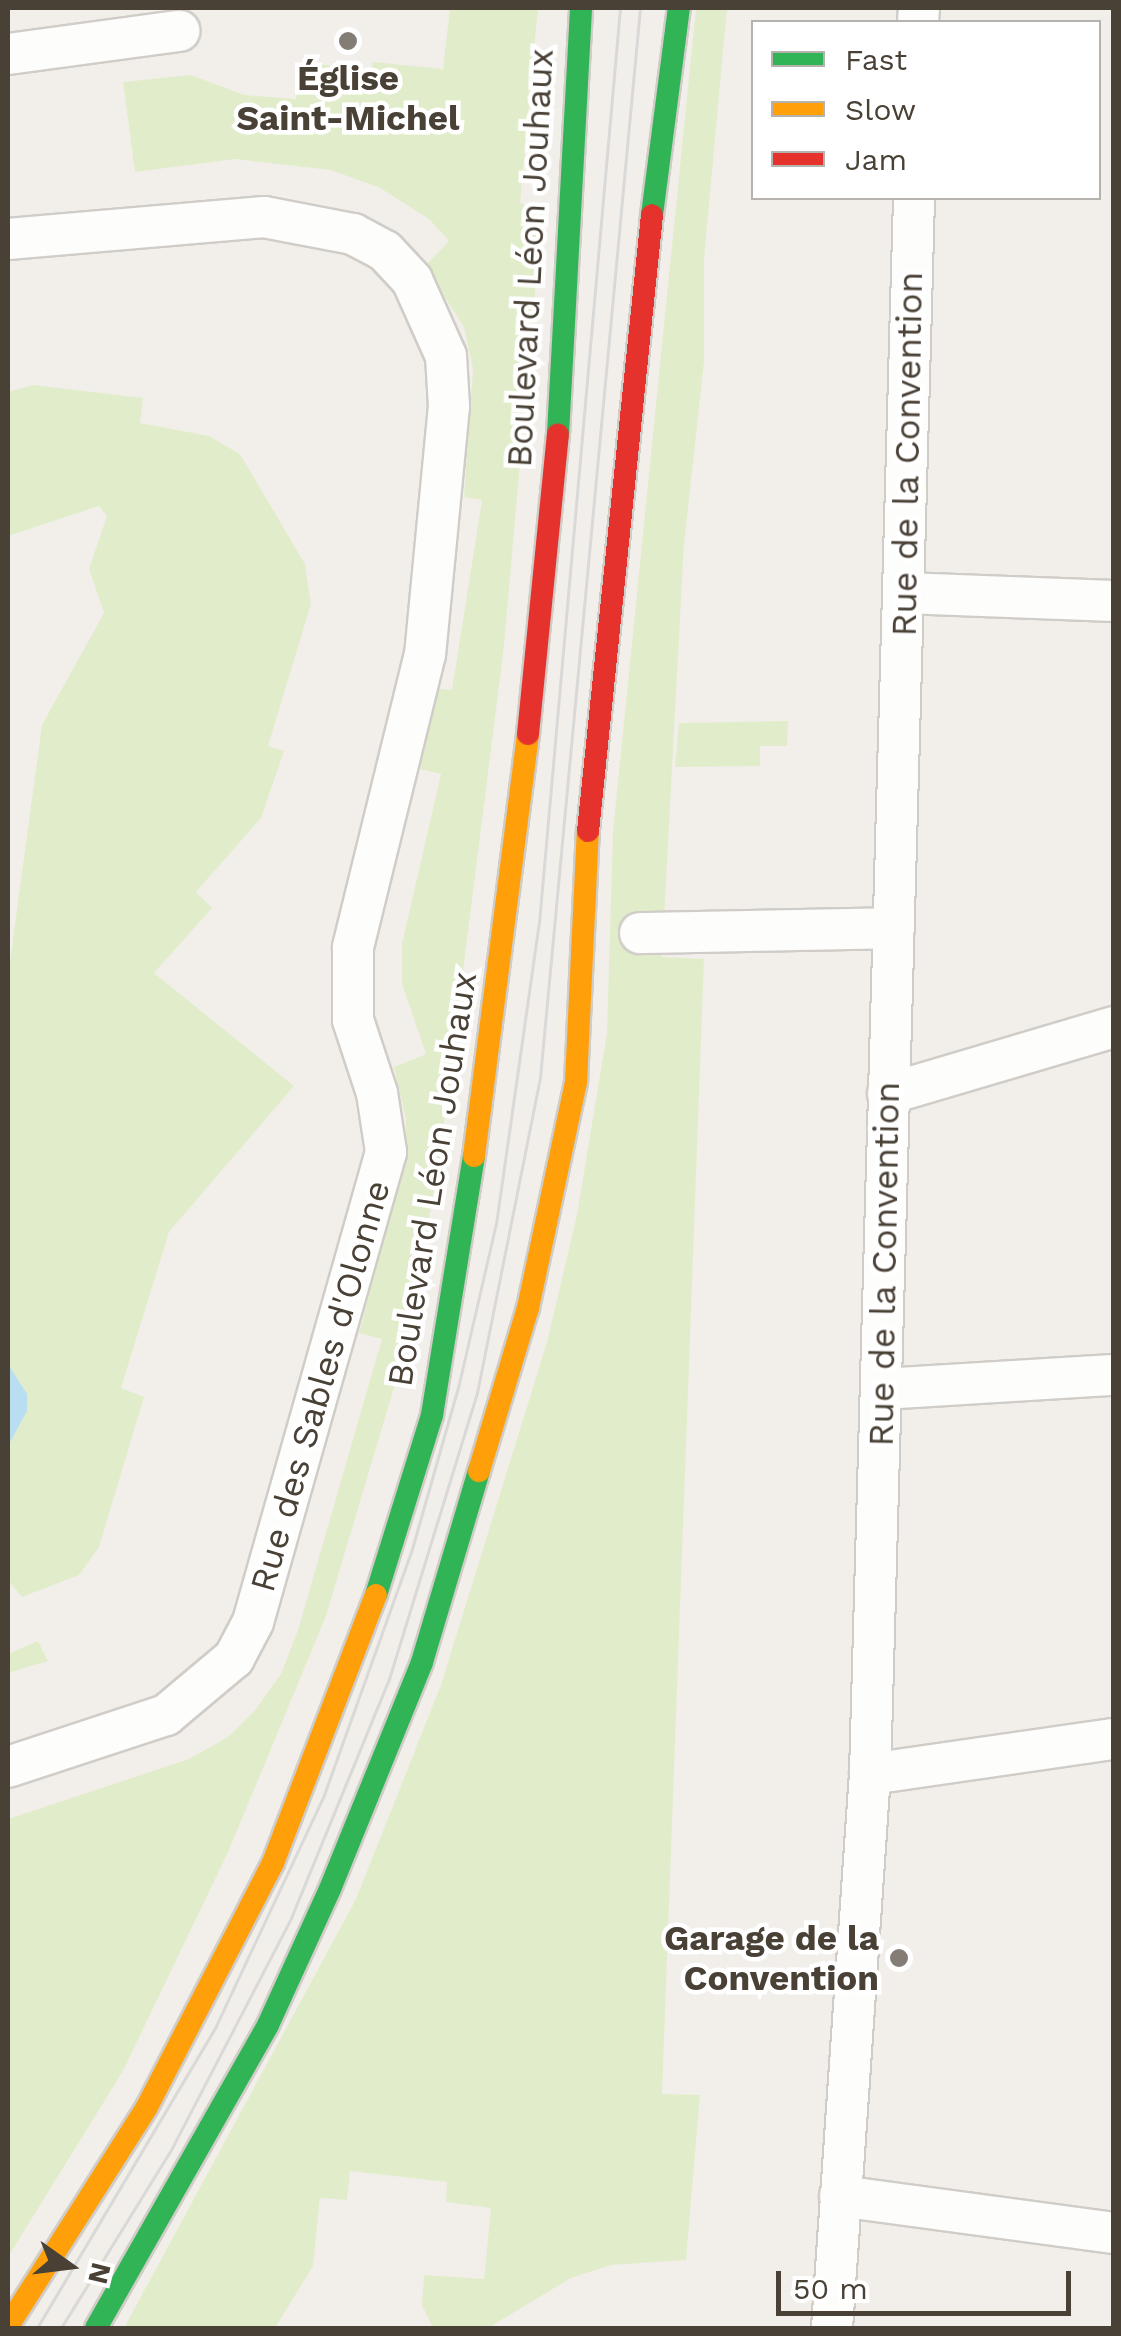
<!DOCTYPE html>
<html>
<head>
<meta charset="utf-8">
<style>
  body { margin:0 }
  #map { position:relative; width:1121px; height:2336px; overflow:hidden; background:#f2efeb; font-family:"Work Sans",sans-serif }
  div>[style] { position:absolute }
  .green>* { inset:0; background:#e1edca }
  .water>* { inset:0; background:#badef1 }
  .roads { filter:drop-shadow(2px 0 #d0cdc8) drop-shadow(-2px 0 #d0cdc8) drop-shadow(0 2px #d0cdc8) drop-shadow(0 -2px #d0cdc8) }
  .street>* { height:40px; margin:-20px; padding:0 20px; transform-origin:20px; border-radius:20px; background:#fdfdfc }
  .fast>* { height:22px; margin:-11px; padding:0 11px; transform-origin:11px; border-radius:11px; background:#30b455 }
  .slow>* { height:22px; margin:-11px; padding:0 11px; transform-origin:11px; border-radius:11px; background:#ff9f0a }
  .jam>* { height:22px; margin:-11px; padding:0 11px; transform-origin:11px; border-radius:11px; background:#e5322d }
  .tram>* { height:2.5px; margin:-1.25px; padding:0 1.25px; transform-origin:1.25px; border-radius:1.25px; background:#d9d9d8 }
  .dots>* { width:28px; height:28px; translate:-50% -50%; box-sizing:border-box; border:5px solid #fff; border-radius:50% }
  span { translate:-50% -50%; white-space:nowrap; text-align:center; line-height:1.15; -webkit-text-stroke:9px #fff; paint-order:stroke }
  .poi-label { font-size:35px; color:#494036; font-weight:700 }
  .right { translate:-100% -50%; text-align:right }
  .street-label { font-size:35px; color:#494036 }
  .frame { position:absolute; inset:0; border:10px solid #494036; pointer-events:none }
  .legend { position:absolute; left:751px; top:20px; width:350px; height:180px; box-sizing:border-box; background:#fff; border:2px solid #b6b3af; margin:0; padding:12px 18px; list-style:none; font-size:30px; color:#494036 }
  .legend li { display:flex; align-items:center; gap:20px; height:50px }
  .legend b { width:50px; border:2px solid #b6b3af }
  .north { position:absolute; left:20px; top:2216px; width:100px; height:100px; -webkit-text-stroke:8px #fff; paint-order:stroke; rotate:104deg; font-size:28px; font-weight:700; line-height:40px; text-align:center; color:#494036 }
  .north::after { content:''; display:block; margin:auto; width:35px; height:45px; background:#494036; clip-path:polygon(50% 0,100% 100%,50% 72%,0 100%) }
  .scale { position:absolute; left:776px; top:2271px; width:295px; height:45px; box-sizing:border-box; border:5px solid #494036; border-top:0; padding-left:12px; font-size:30px; line-height:35px; white-space:nowrap; color:#494036; -webkit-text-stroke:8px #fff; paint-order:stroke }
</style>
</head>
<body>
<div id="map">
  <div class="green">
    <i style="clip-path:polygon(450px 8px,538px 8px,520px 203px,542px 211px,504px 646px,439px 1162px,404px 1354px,326px 1616px,229px 1850px,123px 2071px,8px 2257px,8px 1819px,189px 1759px,228px 1737px,256px 1709px,281px 1674px,298px 1630px,382px 1339px,359px 1333px,404px 1164px,406px 1119px,394px 1067px,426px 1054px,402px 984px,402px 944px,441px 774px,415px 768px,433px 688px,452px 690px,482px 500px,464px 497px,473px 369px,464px 327px,425px 266px,449px 241px,429px 219px,380px 188px,331px 170px,235px 159px,135px 172px,123px 82px,191px 75px,244px 95px,296px 99px,300px 62px,335px 66px,334px 81px,369px 85px,373px 62px,443px 69px)"></i>
    <i style="clip-path:polygon(696px 8px,727px 8px,704px 259px,704px 362px,684px 544px,662px 957px,704px 959px,662px 2094px,700px 2095px,686px 2260px,611px 2265px,571px 2278px,488px 2328px,433px 2328px,422px 2305px,424px 2275px,484px 2279px,491px 2208px,446px 2202px,447px 2182px,350px 2171px,347px 2200px,320px 2198px,313px 2266px,275px 2328px,124px 2328px,356px 1899px,441px 1685px,547px 1342px,577px 1215px,607px 1033px,613px 831px)"></i>
    <i style="clip-path:polygon(33px 385px,143px 398px,140px 423px,209px 436px,240px 454px,305px 564px,311px 604px,268px 746px,284px 751px,261px 818px,196px 892px,212px 908px,154px 973px,294px 1086px,169px 1232px,121px 1388px,144px 1397px,99px 1547px,79px 1575px,22px 1597px,8px 1580px,8px 976px,42px 725px,104px 613px,89px 569px,107px 516px,99px 506px,8px 536px,8px 392px)"></i>
    <i style="clip-path:polygon(788px 721px,787px 746px,760px 746px,760px 766px,675px 767px,679px 723px)"></i>
    <i style="clip-path:polygon(38px 1641px,48px 1661px,8px 1673px,8px 1654px)"></i>
  </div>
  <div class="water">
    <i style="clip-path:polygon(8px 1364px,27px 1394px,27px 1411px,8px 1446px)"></i>
  </div>
  <div class="roads">
    <div class="street">
      <i style="left:918px;top:22px;width:14px;rotate:-86deg"></i>
      <i style="left:8px;top:54px;width:173px;rotate:-7.7deg"></i>
      <i style="left:8px;top:239px;width:257px;rotate:-4.9deg"></i>
      <i style="left:264px;top:217px;width:91px;rotate:10.8deg"></i>
      <i style="left:353px;top:234px;width:36px;rotate:28deg"></i>
      <i style="left:385px;top:251px;width:40px;rotate:47deg"></i>
      <i style="left:412px;top:280px;width:83px;rotate:65.9deg"></i>
      <i style="left:446px;top:356px;width:50px;rotate:86.6deg"></i>
      <i style="left:449px;top:406px;width:249px;rotate:95.5deg"></i>
      <i style="left:425px;top:654px;width:303px;rotate:103.8deg"></i>
      <i style="left:353px;top:948px;width:72px;rotate:90deg"></i>
      <i style="left:353px;top:1020px;width:77px;rotate:71.8deg"></i>
      <i style="left:377px;top:1093px;width:60px;rotate:81.3deg"></i>
      <i style="left:386px;top:1152px;width:488px;rotate:105.8deg"></i>
      <i style="left:253px;top:1622px;width:41px;rotate:117.8deg"></i>
      <i style="left:234px;top:1658px;width:89px;rotate:140deg"></i>
      <i style="left:166px;top:1715px;width:166px;rotate:161.8deg"></i>
      <i style="left:904px;top:593px;width:210px;rotate:2.2deg"></i>
      <i style="left:640px;top:933px;width:254px;rotate:-1.1deg"></i>
      <i style="left:888px;top:1094px;width:236px;rotate:-16.5deg"></i>
      <i style="left:882px;top:1389px;width:232px;rotate:-3.5deg"></i>
      <i style="left:870px;top:1774px;width:246px;rotate:-8.2deg"></i>
      <i style="left:840px;top:2196px;width:276px;rotate:7.7deg"></i>
      <i style="left:832px;top:2328px;width:555px;rotate:-86.08deg"></i>
      <i style="left:870px;top:1774px;width:1577px;rotate:-88.4deg"></i>
    </div>
    <div class="fast">
      <i style="left:652px;top:215px;width:209px;rotate:-82.6deg"></i>
      <i style="left:558px;top:434px;width:427px;rotate:-86.9deg"></i>
      <i style="left:376px;top:1595px;width:189px;rotate:-72.7deg"></i>
      <i style="left:432px;top:1415px;width:262px;rotate:-80.8deg"></i>
      <i style="left:96px;top:2328px;width:348px;rotate:-60.4deg"></i>
      <i style="left:268px;top:2025px;width:149px;rotate:-65.5deg"></i>
      <i style="left:330px;top:1889px;width:245px;rotate:-67.9deg"></i>
      <i style="left:422px;top:1662px;width:199px;rotate:-73.4deg"></i>
    </div>
    <div class="slow">
      <i style="left:474px;top:1156px;width:425px;rotate:-82.7deg"></i>
      <i style="left:479px;top:1471px;width:170px;rotate:-73.3deg"></i>
      <i style="left:528px;top:1308px;width:231px;rotate:-78deg"></i>
      <i style="left:576px;top:1082px;width:251px;rotate:-87.3deg"></i>
      <i style="left:8px;top:2326px;width:259px;rotate:-57.6deg"></i>
      <i style="left:147px;top:2107px;width:275px;rotate:-62.7deg"></i>
      <i style="left:273px;top:1863px;width:287px;rotate:-69deg"></i>
    </div>
    <div class="jam">
      <i style="left:528px;top:734px;width:301px;rotate:-84.3deg"></i>
      <i style="left:588px;top:831px;width:619px;rotate:-84.07deg"></i>
    </div>
  </div>
  <div class="tram">
    <i style="left:37px;top:2328px;width:351px;rotate:-59.3deg"></i>
    <i style="left:216px;top:2026px;width:255px;rotate:-64.9deg"></i>
    <i style="left:324px;top:1795px;width:261px;rotate:-70.3deg"></i>
    <i style="left:412px;top:1549px;width:167px;rotate:-74.1deg"></i>
    <i style="left:458px;top:1388px;width:168px;rotate:-77deg"></i>
    <i style="left:496px;top:1224px;width:304px;rotate:-81.9deg"></i>
    <i style="left:539px;top:923px;width:919px;rotate:-84.94deg"></i>
    <i style="left:61px;top:2328px;width:211px;rotate:-58.3deg"></i>
    <i style="left:172px;top:2148px;width:259px;rotate:-62.6deg"></i>
    <i style="left:291px;top:1918px;width:258px;rotate:-67.7deg"></i>
    <i style="left:389px;top:1679px;width:299px;rotate:-72.9deg"></i>
    <i style="left:477px;top:1393px;width:321px;rotate:-78.7deg"></i>
    <i style="left:540px;top:1078px;width:1075px;rotate:-84.66deg"></i>
  </div>
  <div class="dots">
    <i style="left:348px;top:41px;background:#847d75"></i>
    <i style="left:899px;top:1958px;background:#847d75"></i>
  </div>
  <div class="poi-label">
    <span style="left:348px;top:98px">Église<br>Saint-Michel</span>
    <span class="right" style="left:879px;top:1958px">Garage de la<br>Convention</span>
  </div>
  <div class="street-label">
    <span style="left:530px;top:258px;rotate:-87deg">Boulevard Léon Jouhaux</span>
    <span style="left:907px;top:454px;rotate:-89deg">Rue de la Convention</span>
    <span style="left:432px;top:1179px;rotate:-81deg">Boulevard Léon Jouhaux</span>
    <span style="left:884px;top:1264px;rotate:-89deg">Rue de la Convention</span>
    <span style="left:320px;top:1386px;rotate:-74deg">Rue des Sables d'Olonne</span>
  </div>
  <div class="frame"></div>
  <ul class="legend">
  <li><b style="height:12px;background:#30b455"></b>Fast</li>
  <li><b style="height:12px;background:#ff9f0a"></b>Slow</li>
  <li><b style="height:12px;background:#e5322d"></b>Jam</li>
  </ul>
  <div class="north">N</div>
  <div class="scale">50 m</div>
</div>
</body>
</html>
